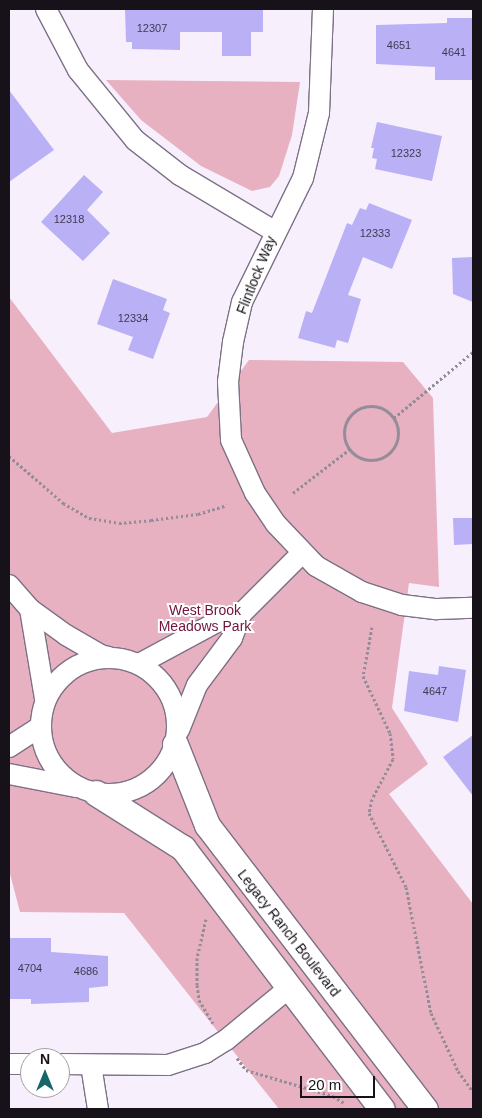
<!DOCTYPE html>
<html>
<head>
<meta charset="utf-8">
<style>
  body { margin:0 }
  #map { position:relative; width:482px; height:1118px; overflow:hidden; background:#f8effd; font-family:Arial,sans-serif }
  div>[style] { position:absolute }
  .green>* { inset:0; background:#e7b1c1 }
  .building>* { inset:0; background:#bab0f6 }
  .path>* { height:3px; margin-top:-1.5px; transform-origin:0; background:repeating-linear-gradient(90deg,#948d98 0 2.5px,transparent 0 5px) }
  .path>.ring { margin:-1.5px; padding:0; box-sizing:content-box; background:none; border:3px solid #948d98; border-radius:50% }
  .roads { filter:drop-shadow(1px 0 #7e7086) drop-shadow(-1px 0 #7e7086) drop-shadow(0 1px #7e7086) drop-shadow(0 -1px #7e7086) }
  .minor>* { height:20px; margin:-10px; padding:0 10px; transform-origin:10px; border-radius:10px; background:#fff }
  .minor>.ring { margin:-10px; padding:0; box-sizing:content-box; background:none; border:20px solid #fff; border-radius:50% }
  .tertiary>* { height:25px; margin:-12.5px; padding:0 12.5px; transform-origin:12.5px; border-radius:12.5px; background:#fff }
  span { translate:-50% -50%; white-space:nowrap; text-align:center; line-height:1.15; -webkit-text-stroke:4px #fff; paint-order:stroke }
  .number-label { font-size:11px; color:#403a51 }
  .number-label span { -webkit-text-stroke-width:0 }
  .street-label { font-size:14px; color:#17121a }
  .park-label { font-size:14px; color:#6f143d }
  .frame { position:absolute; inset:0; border:10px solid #17121a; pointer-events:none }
  .north { position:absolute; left:20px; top:1048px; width:50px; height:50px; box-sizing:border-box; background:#fff; border:1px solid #a2a0a3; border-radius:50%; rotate:0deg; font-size:14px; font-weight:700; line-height:20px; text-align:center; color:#17121a }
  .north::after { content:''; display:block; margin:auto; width:18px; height:22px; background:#166568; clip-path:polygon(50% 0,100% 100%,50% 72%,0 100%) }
  .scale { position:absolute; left:300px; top:1076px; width:75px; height:22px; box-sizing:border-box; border:2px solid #17121a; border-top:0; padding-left:6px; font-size:15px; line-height:18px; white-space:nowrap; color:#17121a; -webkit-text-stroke:4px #fff; paint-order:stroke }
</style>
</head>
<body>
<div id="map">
  <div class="green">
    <i style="clip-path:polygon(106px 80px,300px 82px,292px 135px,279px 176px,270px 187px,252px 191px,201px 166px,141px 120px)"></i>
    <i style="clip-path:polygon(9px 297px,112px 433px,207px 417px,249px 360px,403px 362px,433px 398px,439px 587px,409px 583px,392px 708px,428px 764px,389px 794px,473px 904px,473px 1109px,279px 1109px,124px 913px,20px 912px,9px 870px)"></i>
  </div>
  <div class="building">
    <i style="clip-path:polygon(125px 9px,263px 9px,263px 32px,251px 32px,251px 56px,222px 56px,222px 32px,180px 32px,180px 50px,132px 49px,132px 42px,126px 42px)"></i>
    <i style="clip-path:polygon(447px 18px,473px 18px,473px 80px,435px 80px,435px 67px,376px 64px,376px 25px,447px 23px)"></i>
    <i style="clip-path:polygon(9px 90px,54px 150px,9px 182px)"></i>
    <i style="clip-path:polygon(377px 122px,442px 136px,432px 181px,375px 169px,377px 159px,372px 158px,374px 148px,371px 148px)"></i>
    <i style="clip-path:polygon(84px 175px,103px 192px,87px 210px,110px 233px,83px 261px,41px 222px)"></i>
    <i style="clip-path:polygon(369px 203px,412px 220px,392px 269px,363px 257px,348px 295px,361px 299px,348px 343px,337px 340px,335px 348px,298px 338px,306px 311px,312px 313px,347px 223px,352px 225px,360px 208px,366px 210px)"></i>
    <i style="clip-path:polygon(473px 257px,473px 302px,453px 294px,452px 258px)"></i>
    <i style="clip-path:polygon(113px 279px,167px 299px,163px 310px,170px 313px,153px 359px,128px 350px,133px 337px,97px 324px)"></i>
    <i style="clip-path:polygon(453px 518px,473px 518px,473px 544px,454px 545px)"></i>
    <i style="clip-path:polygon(439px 666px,466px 670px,458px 722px,404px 711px,409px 671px,438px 675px)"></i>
    <i style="clip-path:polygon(473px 735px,473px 796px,443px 757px)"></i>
    <i style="clip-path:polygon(9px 938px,51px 938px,51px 952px,108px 956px,108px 986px,89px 988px,89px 1002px,31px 1004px,31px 999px,9px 999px)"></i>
  </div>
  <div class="path">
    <i class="ring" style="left:344px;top:406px;width:51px;height:51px"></i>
    <i style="left:394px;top:418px;width:103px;rotate:-39.9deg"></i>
    <i style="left:9px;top:456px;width:72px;rotate:41deg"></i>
    <i style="left:63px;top:503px;width:30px;rotate:30deg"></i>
    <i style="left:89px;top:518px;width:30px;rotate:9deg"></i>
    <i style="left:119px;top:523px;width:32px;rotate:-5deg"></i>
    <i style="left:151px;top:520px;width:47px;rotate:-7.3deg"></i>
    <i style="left:198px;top:514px;width:30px;rotate:-17deg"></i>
    <i style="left:293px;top:493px;width:72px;rotate:-37.7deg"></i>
    <i style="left:372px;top:627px;width:50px;rotate:100.4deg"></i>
    <i style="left:363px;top:676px;width:63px;rotate:64.7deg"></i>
    <i style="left:390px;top:733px;width:26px;rotate:83deg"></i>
    <i style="left:393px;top:759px;width:45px;rotate:117.7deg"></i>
    <i style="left:372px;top:799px;width:14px;rotate:102deg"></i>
    <i style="left:369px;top:813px;width:83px;rotate:63.4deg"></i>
    <i style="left:406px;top:887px;width:128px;rotate:78.8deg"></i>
    <i style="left:431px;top:1013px;width:64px;rotate:65deg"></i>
    <i style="left:458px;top:1071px;width:26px;rotate:54deg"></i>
    <i style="left:206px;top:919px;width:40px;rotate:103deg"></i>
    <i style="left:197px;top:958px;width:27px;rotate:90deg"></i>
    <i style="left:197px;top:985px;width:15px;rotate:82deg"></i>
    <i style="left:199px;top:1000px;width:27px;rotate:59deg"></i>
    <i style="left:237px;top:1058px;width:15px;rotate:53deg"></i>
    <i style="left:246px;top:1070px;width:91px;rotate:16.6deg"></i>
    <i style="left:333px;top:1096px;width:13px;rotate:32deg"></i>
  </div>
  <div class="roads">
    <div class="minor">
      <i style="left:46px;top:9px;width:69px;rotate:62.3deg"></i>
      <i style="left:78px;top:70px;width:90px;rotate:50.8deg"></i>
      <i style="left:135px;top:140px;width:57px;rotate:37.9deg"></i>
      <i style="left:180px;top:175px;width:109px;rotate:30.8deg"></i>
      <i style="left:323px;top:9px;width:104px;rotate:92.2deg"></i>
      <i style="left:319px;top:113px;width:67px;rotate:103.8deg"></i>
      <i style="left:303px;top:178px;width:138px;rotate:116.2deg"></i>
      <i style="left:242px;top:302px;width:41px;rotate:102.7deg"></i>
      <i style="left:233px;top:342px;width:40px;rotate:97.1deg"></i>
      <i style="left:228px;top:382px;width:58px;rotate:87deg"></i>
      <i style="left:231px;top:440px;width:58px;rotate:65.6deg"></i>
      <i style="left:255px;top:493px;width:37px;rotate:56deg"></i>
      <i style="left:276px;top:524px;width:58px;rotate:46.4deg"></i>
      <i style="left:316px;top:566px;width:53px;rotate:29.5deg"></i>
      <i style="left:362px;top:592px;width:42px;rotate:18deg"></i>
      <i style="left:402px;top:605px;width:35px;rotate:7deg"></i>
      <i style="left:437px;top:609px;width:36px;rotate:-2deg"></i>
      <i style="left:9px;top:585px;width:32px;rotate:49deg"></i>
      <i style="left:30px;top:609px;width:44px;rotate:35.8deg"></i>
      <i style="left:66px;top:635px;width:39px;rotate:30deg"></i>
      <i style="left:100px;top:655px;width:9px;rotate:13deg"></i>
      <i style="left:30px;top:609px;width:91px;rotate:80.5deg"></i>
      <i class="ring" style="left:41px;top:658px;width:116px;height:116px"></i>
      <i style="left:139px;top:664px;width:89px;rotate:-28.3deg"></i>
      <i style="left:217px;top:622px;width:25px;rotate:-18deg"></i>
      <i style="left:179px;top:730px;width:48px;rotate:-68.2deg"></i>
      <i style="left:197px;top:685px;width:59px;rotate:-53.3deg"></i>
      <i style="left:232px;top:638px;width:26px;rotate:-69deg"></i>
      <i style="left:241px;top:614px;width:86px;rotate:-45deg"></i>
      <i style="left:9px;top:747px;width:37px;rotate:-33deg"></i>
      <i style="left:9px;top:774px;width:68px;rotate:11deg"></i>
      <i style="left:9px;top:1064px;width:21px"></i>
      <i style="left:60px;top:1064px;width:108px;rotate:0.5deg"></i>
      <i style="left:168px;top:1065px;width:39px;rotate:-18deg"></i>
      <i style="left:205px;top:1053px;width:25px;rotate:-32deg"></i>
      <i style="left:226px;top:1040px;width:83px;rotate:-39.6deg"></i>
      <i style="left:91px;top:1065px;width:45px;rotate:81deg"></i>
    </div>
    <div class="tertiary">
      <i style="left:175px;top:744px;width:87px;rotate:68.4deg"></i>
      <i style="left:207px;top:825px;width:358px;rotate:52.5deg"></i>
      <i style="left:96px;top:793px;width:103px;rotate:32.3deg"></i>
      <i style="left:183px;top:848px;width:328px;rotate:52.7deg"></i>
    </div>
  </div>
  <div class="number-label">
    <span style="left:152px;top:28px">12307</span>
    <span style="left:399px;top:45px">4651</span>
    <span style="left:454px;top:52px">4641</span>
    <span style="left:406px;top:153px">12323</span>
    <span style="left:69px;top:219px">12318</span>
    <span style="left:375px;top:233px">12333</span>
    <span style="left:133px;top:318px">12334</span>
    <span style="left:435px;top:691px">4647</span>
    <span style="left:30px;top:968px">4704</span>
    <span style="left:86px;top:971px">4686</span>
  </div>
  <div class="street-label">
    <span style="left:256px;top:275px;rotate:-68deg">Flintlock Way</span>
    <span style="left:289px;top:933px;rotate:52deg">Legacy Ranch Boulevard</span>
  </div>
  <div class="park-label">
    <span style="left:205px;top:618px">West Brook<br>Meadows Park</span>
  </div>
  <div class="frame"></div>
  <div class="north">N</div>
  <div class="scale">20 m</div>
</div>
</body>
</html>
